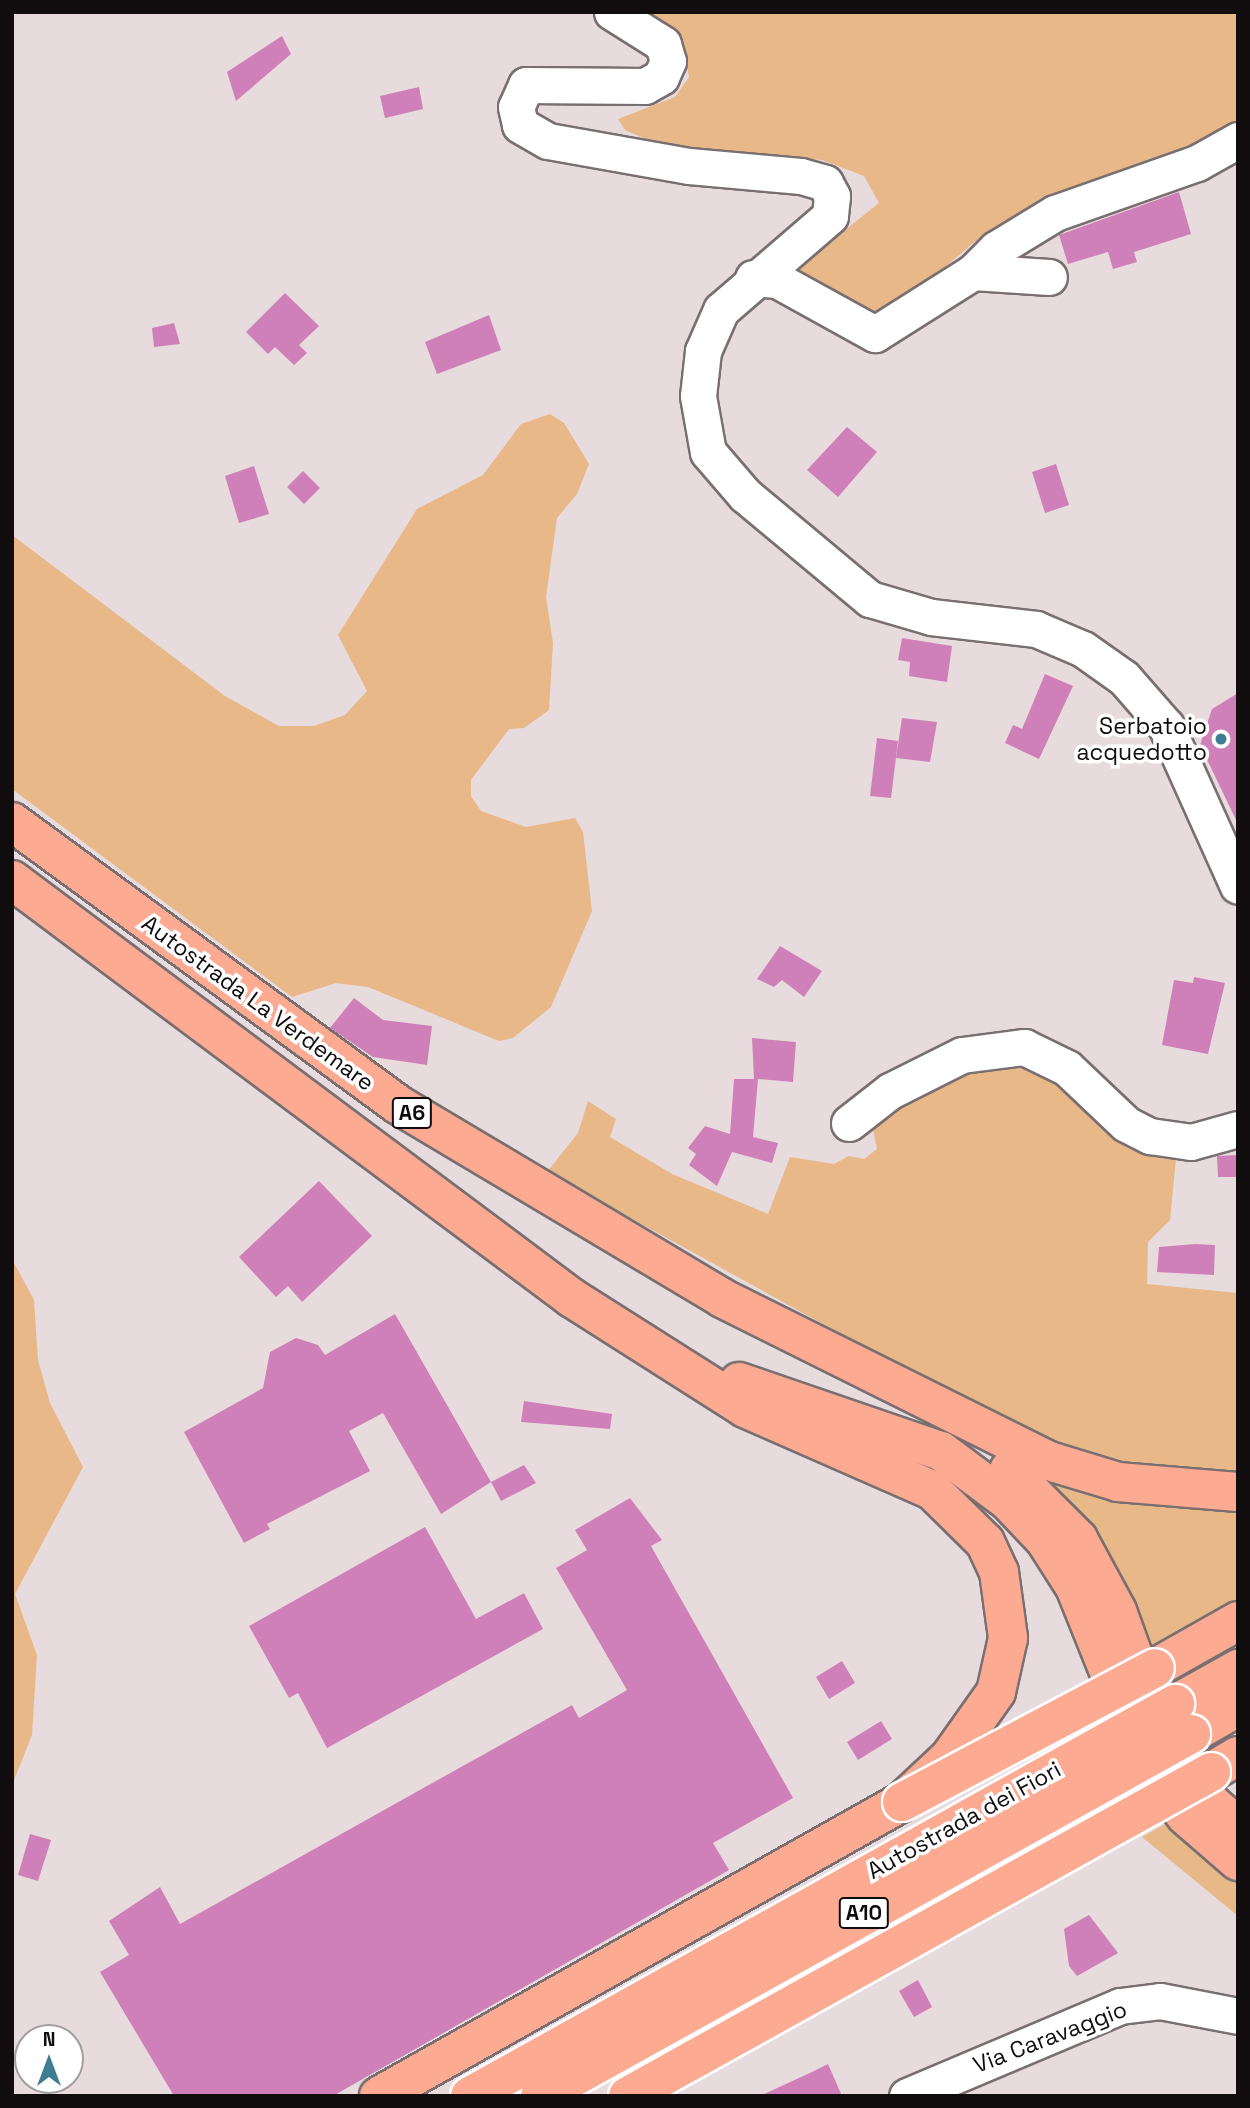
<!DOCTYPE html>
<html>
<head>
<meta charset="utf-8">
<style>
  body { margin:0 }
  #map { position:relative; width:1250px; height:2108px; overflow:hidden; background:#e7dbdd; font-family:"Space Grotesk",sans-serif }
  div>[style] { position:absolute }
  .green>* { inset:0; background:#e8b889 }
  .building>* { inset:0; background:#d080b8 }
  .roads { filter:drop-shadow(2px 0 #796f70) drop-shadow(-2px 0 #796f70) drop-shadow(0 2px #796f70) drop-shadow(0 -2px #796f70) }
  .minor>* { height:35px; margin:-17.5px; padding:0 17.5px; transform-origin:17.5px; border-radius:17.5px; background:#fff }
  .highway>* { height:38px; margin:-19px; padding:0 19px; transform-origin:19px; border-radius:19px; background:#fdaa93 }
  .bridges { filter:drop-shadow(2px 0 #fff) drop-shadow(-2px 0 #fff) drop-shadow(0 2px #fff) drop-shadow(0 -2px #fff) }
  .highway-bridge>* { height:38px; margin:-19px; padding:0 19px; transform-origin:19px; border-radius:19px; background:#fdaa93 }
  .dots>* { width:19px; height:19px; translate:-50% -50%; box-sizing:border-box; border:4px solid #fff; border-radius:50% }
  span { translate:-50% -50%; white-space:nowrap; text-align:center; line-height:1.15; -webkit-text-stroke:7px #fff; paint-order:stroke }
  .shield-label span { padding:2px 5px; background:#fff; border:2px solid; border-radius:5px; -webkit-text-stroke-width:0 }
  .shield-label { font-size:21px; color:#110d0e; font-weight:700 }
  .poi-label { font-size:23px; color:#110d0e }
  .right { translate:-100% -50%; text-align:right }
  .street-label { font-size:23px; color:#110d0e }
  .frame { position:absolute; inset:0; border:14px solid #110d0e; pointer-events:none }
  .north { position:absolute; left:14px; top:2024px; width:70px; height:70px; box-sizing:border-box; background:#fff; border:2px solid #a09e9f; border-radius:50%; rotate:0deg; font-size:19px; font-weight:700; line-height:28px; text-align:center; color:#110d0e }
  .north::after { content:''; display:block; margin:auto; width:24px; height:32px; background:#3e7c92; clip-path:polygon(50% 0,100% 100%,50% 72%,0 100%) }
</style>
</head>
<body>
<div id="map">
  <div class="green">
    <i style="clip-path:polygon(643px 12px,1238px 12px,1238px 126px,1198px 151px,1043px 197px,973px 243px,903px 303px,871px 318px,795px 270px,879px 203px,864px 176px,822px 160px,664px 147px,625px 130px,618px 119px,675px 97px,689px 77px,682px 42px)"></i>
    <i style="clip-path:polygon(550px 414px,564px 423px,589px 464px,577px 494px,557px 518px,546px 597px,553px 643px,549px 710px,524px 728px,509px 729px,471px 780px,471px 796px,481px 811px,526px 827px,575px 818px,583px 832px,592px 911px,551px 1007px,513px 1038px,499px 1041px,368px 987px,336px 983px,292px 997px,12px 789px,12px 535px,225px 696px,279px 726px,314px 726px,345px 715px,367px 691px,338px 635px,417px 509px,483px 475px,521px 424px)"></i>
    <i style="clip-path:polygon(1027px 1058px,1177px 1148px,1170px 1220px,1148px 1242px,1147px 1284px,1238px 1293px,1238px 1474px,1103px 1463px,1021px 1433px,547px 1172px,578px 1133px,588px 1101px,616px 1119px,610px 1137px,672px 1174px,768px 1214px,790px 1157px,834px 1164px,849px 1156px,864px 1159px,877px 1149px,871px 1119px,959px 1070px)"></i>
    <i style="clip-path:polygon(12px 1259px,34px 1300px,38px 1360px,50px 1403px,83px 1467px,15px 1594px,37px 1655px,32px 1735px,12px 1785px)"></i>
    <i style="clip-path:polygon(1037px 1470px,1238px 1507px,1238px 1606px,1149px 1655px)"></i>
    <i style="clip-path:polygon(1169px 1822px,1238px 1878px,1238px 1916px,1142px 1837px)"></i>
  </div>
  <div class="building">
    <i style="clip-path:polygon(282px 36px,291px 54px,236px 101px,227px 72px)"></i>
    <i style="clip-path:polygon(419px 87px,423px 109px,385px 118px,380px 96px)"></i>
    <i style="clip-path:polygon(1179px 192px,1191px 234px,1134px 252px,1137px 262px,1113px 269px,1108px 252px,1068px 264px,1059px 235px)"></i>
    <i style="clip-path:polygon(285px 293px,319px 326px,299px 345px,307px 353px,294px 365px,275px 347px,268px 354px,246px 332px)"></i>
    <i style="clip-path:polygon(489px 315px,501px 350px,437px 374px,425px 342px)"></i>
    <i style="clip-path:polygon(174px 323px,180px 344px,154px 347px,152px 328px)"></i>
    <i style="clip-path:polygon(847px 427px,877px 452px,838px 497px,807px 470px)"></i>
    <i style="clip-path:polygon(1056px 464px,1069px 505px,1045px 513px,1032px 472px)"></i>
    <i style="clip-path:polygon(254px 466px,269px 514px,239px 523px,225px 476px)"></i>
    <i style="clip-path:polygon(303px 471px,320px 488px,304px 504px,287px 487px)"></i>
    <i style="clip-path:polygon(902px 638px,952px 646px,947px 682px,909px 676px,910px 662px,898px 660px)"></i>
    <i style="clip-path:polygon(1045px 674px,1073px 686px,1039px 759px,1005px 743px,1013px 725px,1022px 729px)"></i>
    <i style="clip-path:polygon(1238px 693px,1238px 824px,1200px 745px,1212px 709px)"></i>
    <i style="clip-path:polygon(902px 718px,937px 722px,930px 762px,896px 758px)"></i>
    <i style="clip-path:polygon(877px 738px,898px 741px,891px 798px,870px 796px)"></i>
    <i style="clip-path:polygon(780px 946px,822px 971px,804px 997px,782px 980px,774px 987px,757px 979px)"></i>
    <i style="clip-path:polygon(1194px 977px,1225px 983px,1208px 1054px,1162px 1045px,1174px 980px,1193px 983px)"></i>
    <i style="clip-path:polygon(354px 998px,383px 1020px,432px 1026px,427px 1065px,373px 1057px,330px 1028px)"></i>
    <i style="clip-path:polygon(752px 1038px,796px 1042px,793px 1082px,758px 1079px,753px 1137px,778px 1143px,772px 1163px,732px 1152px,717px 1186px,689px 1165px,696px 1154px,688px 1148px,705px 1126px,730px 1134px,734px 1079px,754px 1079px)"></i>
    <i style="clip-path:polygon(1238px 1155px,1238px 1177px,1218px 1177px,1217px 1156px)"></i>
    <i style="clip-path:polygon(319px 1181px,372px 1236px,302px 1302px,288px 1286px,276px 1297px,239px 1257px)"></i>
    <i style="clip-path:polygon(1195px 1244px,1215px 1245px,1214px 1275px,1157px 1272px,1159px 1247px)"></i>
    <i style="clip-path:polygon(395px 1314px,491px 1482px,441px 1514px,383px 1413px,349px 1431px,370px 1471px,267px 1524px,270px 1529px,244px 1543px,184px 1432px,263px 1388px,270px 1352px,296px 1338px,318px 1345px,325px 1355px)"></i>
    <i style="clip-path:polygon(524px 1401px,612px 1414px,610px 1429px,521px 1422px)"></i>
    <i style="clip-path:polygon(524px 1465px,536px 1483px,501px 1501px,491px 1482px)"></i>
    <i style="clip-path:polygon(630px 1498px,662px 1540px,651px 1546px,793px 1798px,713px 1843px,729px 1870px,333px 2096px,174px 2096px,100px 1972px,129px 1955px,109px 1921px,160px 1887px,180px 1924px,572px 1705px,579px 1718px,627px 1690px,556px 1568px,587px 1550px,575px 1530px)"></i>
    <i style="clip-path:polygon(425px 1527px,476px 1619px,524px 1593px,543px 1629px,327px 1748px,298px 1693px,289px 1698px,249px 1626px)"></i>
    <i style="clip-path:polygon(842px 1661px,855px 1683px,829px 1699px,816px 1677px)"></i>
    <i style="clip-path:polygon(881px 1721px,892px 1739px,858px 1760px,847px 1742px)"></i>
    <i style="clip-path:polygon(30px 1834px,51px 1840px,38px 1881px,18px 1875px)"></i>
    <i style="clip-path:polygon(1089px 1915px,1118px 1953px,1077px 1976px,1069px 1966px,1064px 1929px)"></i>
    <i style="clip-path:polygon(918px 1980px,932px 2007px,914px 2017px,899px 1991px)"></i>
    <i style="clip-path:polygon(828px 2064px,842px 2096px,760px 2096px,812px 2072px)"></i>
  </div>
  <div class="roads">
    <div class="minor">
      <i style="left:612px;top:12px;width:60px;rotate:32.1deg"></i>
      <i style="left:663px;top:44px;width:18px;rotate:74deg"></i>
      <i style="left:668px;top:61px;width:17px;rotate:114deg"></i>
      <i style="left:661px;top:77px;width:18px;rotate:151deg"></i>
      <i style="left:645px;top:86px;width:119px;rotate:-179.5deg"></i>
      <i style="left:526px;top:85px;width:24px;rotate:114deg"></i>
      <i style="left:516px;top:107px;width:18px;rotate:77deg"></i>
      <i style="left:520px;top:125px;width:32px;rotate:30deg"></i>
      <i style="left:548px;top:141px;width:143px;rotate:10.1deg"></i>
      <i style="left:689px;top:166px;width:112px;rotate:5.1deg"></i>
      <i style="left:801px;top:176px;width:25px;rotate:16deg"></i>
      <i style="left:825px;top:183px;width:15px;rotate:62deg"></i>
      <i style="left:832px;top:196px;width:20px;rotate:96deg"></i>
      <i style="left:830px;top:216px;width:144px;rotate:139.2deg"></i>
      <i style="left:721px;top:310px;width:45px;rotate:113.7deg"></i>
      <i style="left:703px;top:351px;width:45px;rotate:96.3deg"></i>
      <i style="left:698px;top:396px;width:57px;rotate:79.9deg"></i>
      <i style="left:708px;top:452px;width:57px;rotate:49.3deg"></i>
      <i style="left:745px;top:495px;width:163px;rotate:39.8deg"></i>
      <i style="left:870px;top:599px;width:64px;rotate:16.4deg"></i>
      <i style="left:931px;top:617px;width:106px;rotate:6.5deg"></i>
      <i style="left:1036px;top:629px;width:51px;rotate:23.1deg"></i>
      <i style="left:1083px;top:649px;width:50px;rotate:35.3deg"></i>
      <i style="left:1124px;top:678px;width:64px;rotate:48.8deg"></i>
      <i style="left:1166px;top:726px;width:175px;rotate:65.8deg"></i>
      <i style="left:973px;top:272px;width:33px;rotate:-45deg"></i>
      <i style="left:996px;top:249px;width:69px;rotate:-31.4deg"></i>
      <i style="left:1055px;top:213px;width:151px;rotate:-19.4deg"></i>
      <i style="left:1197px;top:163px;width:47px;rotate:-29.3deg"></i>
      <i style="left:753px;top:278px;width:24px;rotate:5deg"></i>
      <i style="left:777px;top:280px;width:112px;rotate:28.9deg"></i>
      <i style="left:875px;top:334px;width:116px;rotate:-32.3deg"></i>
      <i style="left:973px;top:272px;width:76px;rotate:3.8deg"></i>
      <i style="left:849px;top:1123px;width:52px;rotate:-38deg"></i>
      <i style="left:890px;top:1091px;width:80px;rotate:-26.6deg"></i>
      <i style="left:962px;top:1055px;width:63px;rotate:-7.4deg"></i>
      <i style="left:1024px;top:1047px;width:48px;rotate:26deg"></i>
      <i style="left:1067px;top:1068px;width:81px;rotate:43.5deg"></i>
      <i style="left:1126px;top:1124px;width:27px;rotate:27deg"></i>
      <i style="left:1150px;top:1136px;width:41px;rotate:8.3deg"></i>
      <i style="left:1191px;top:1142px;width:49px;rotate:-15.5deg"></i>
      <i style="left:907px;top:2096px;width:231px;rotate:-22.9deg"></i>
      <i style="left:1120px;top:2006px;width:40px;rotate:-7.1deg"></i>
      <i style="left:1160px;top:2001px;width:79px;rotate:10.9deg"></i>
    </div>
    <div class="highway">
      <i style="left:12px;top:822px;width:477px;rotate:36.2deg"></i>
      <i style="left:397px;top:1104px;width:378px;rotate:30.8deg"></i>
      <i style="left:722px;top:1298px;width:365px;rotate:26.5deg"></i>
      <i style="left:1049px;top:1461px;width:72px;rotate:16.9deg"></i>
      <i style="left:1118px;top:1482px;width:120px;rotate:4.8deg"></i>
      <i style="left:12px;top:880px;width:699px;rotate:36.74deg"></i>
      <i style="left:572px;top:1298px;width:205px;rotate:32.4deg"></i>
      <i style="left:745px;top:1408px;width:204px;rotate:23.7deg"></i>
      <i style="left:932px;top:1490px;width:74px;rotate:44.5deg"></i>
      <i style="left:985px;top:1542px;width:33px;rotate:65deg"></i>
      <i style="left:999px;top:1572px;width:67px;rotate:82.2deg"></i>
      <i style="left:1008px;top:1638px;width:55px;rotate:102.5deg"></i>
      <i style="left:996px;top:1692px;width:80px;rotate:125.3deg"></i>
      <i style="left:950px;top:1757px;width:66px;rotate:136.8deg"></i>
      <i style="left:902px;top:1802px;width:600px;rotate:150.66deg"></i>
      <i style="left:739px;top:1382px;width:213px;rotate:18.9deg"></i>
      <i style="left:941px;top:1451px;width:84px;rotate:36.7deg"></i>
      <i style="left:1008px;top:1501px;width:54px;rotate:46.5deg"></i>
      <i style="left:1045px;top:1540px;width:56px;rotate:57.4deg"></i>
      <i style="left:1075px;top:1587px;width:196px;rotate:68.1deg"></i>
      <i style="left:1148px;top:1769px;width:60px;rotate:51deg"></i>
      <i style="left:1186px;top:1816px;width:69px;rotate:40.9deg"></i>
      <i style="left:1009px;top:1470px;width:98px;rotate:45deg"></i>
      <i style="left:1078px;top:1539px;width:82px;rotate:61.6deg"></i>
      <i style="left:1117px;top:1611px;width:132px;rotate:70.1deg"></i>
      <i style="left:1162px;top:1735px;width:85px;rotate:54.1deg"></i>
      <i style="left:1212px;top:1804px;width:35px;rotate:41deg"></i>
      <i style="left:1155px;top:1668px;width:95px;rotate:-29.5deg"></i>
      <i style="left:1175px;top:1704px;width:72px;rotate:-29.1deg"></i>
      <i style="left:1191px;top:1734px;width:54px;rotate:-29.9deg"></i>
      <i style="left:1211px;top:1772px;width:31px;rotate:-31deg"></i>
    </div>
  </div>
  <div class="bridges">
    <div class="highway-bridge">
      <i style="left:902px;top:1802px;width:286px;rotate:-27.9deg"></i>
      <i style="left:470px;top:2096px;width:807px;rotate:-29.08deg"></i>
      <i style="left:540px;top:2096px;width:745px;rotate:-29.08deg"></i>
      <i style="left:628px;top:2096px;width:667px;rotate:-29.06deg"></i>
    </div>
  </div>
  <div class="dots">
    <i style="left:1221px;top:739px;background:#3e7c92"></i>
  </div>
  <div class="shield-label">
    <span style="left:412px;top:1113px">A6</span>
    <span style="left:864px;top:1913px">A10</span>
  </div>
  <div class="poi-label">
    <span class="right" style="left:1207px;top:739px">Serbatoio<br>acquedotto</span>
  </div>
  <div class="street-label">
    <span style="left:258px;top:1003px;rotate:36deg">Autostrada La Verdemare</span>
    <span style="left:964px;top:1820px;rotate:-29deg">Autostrada dei Fiori</span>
    <span style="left:1050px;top:2037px;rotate:-21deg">Via Caravaggio</span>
  </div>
  <div class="frame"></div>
  <div class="north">N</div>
</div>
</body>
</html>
